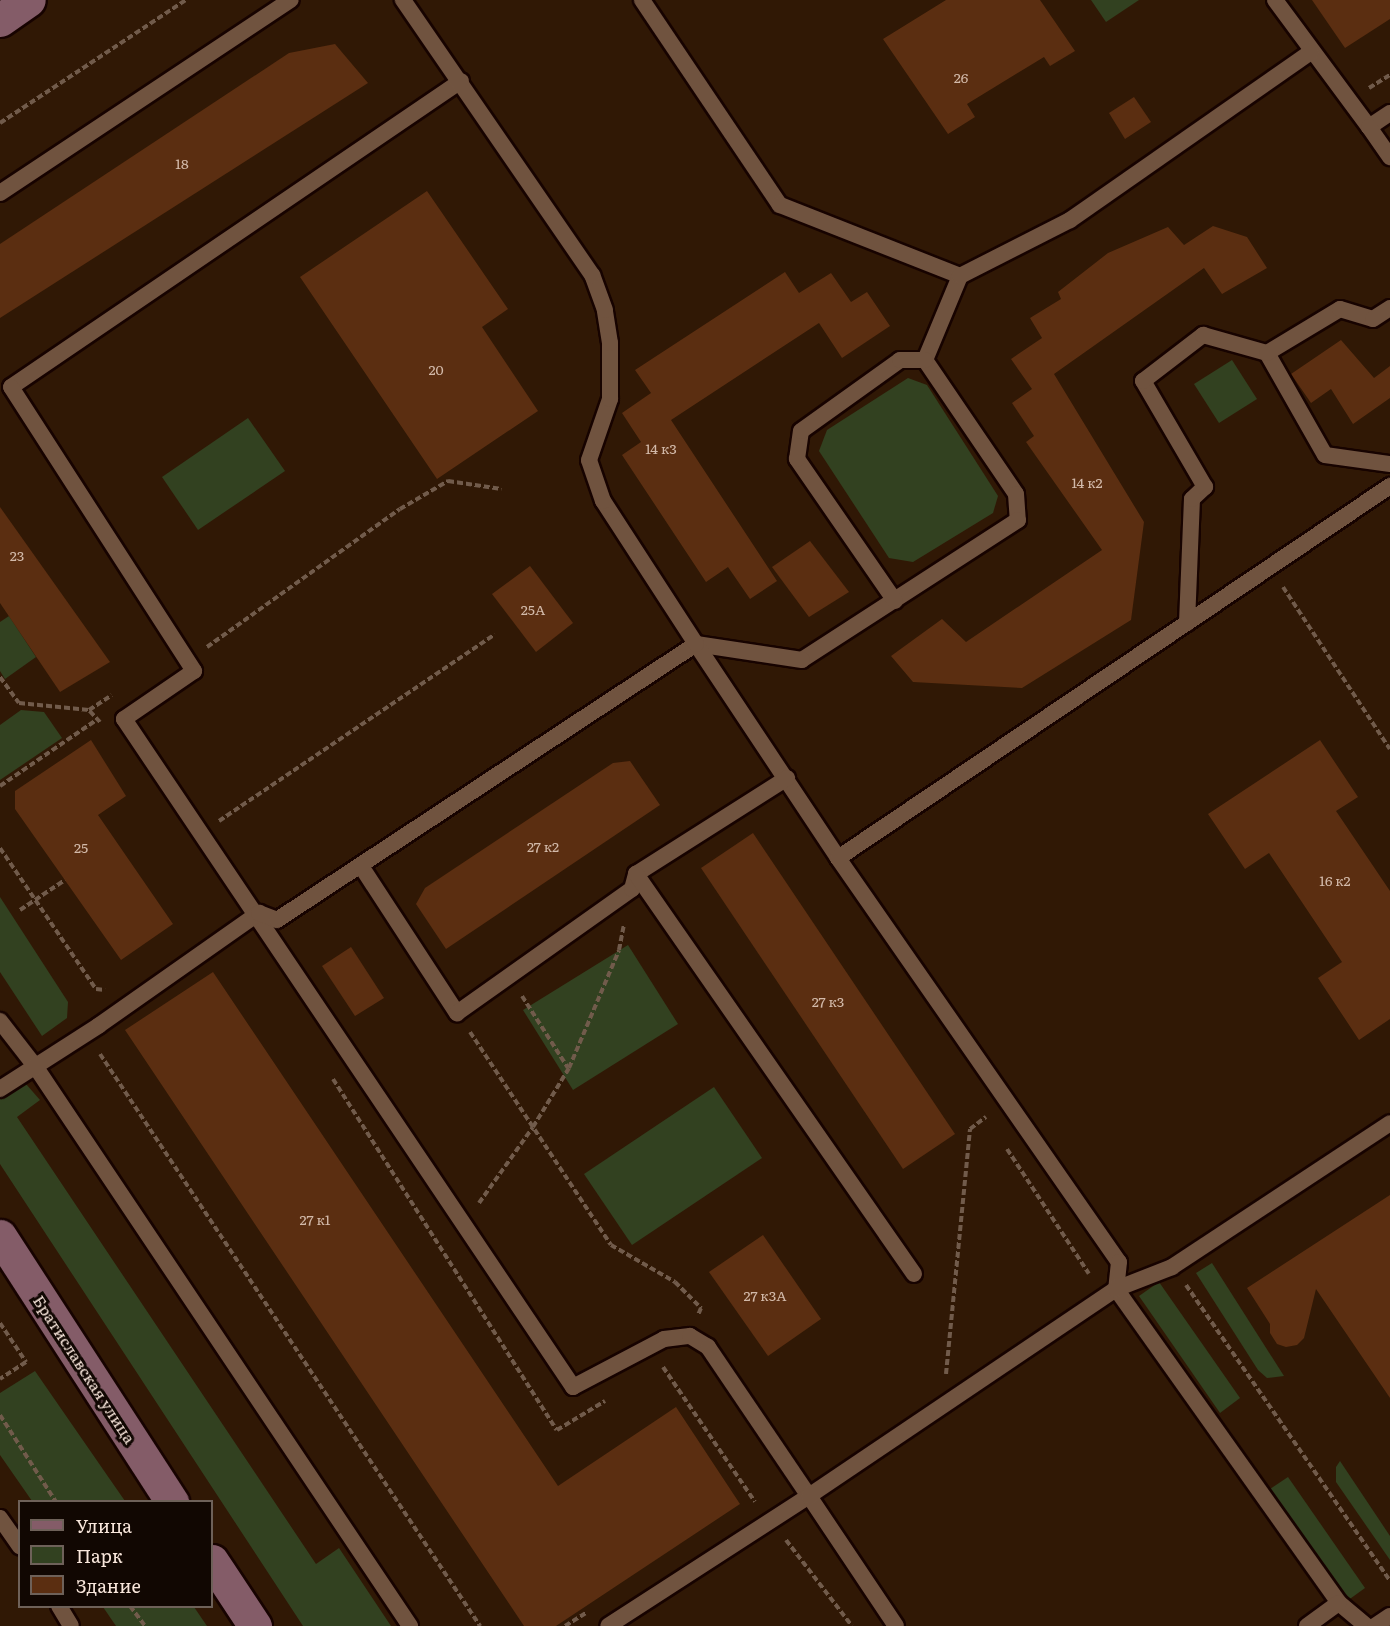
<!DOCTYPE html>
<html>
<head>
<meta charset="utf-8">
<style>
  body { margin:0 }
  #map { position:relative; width:1390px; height:1626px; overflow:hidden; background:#301805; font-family:Literata,serif }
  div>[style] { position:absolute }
  .green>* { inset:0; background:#324120 }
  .building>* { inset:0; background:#5b2e11 }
  .path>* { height:4px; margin-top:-2px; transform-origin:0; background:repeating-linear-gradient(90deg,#715b4b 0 6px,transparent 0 9px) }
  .roads { filter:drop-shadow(2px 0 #170300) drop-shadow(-2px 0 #170300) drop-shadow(0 2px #170300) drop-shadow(0 -2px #170300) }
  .lane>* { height:16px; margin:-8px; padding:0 8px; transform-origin:8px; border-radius:8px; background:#70533f }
  .secondary>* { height:33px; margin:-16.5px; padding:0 16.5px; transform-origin:16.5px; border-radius:16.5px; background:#845c68 }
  span { translate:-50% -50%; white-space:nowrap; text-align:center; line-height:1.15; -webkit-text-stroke:6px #110702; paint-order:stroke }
  .number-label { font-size:14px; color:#d2b9a9 }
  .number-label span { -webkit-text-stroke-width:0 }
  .street-label { font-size:16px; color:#f9e7dc }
  .legend { position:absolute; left:18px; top:1500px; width:195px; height:108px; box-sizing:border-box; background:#110702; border:2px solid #6e6159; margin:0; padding:8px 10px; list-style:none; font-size:18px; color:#f9e7dc }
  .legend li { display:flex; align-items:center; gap:12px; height:30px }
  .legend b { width:30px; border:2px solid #6e6159 }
</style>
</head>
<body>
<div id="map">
  <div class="green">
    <i style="clip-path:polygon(1091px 0,1139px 0,1106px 22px)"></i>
    <i style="clip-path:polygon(1232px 360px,1257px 399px,1219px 423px,1194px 384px)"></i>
    <i style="clip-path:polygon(908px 378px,927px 385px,998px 496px,993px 513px,913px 562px,889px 558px,819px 451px,827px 430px)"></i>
    <i style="clip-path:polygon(248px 418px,285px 471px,198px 530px,162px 477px)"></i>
    <i style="clip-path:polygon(9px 616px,36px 657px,5px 679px,0 671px,0 622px)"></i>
    <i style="clip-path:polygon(21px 710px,44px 712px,62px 738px,0 780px,0 725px)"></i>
    <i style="clip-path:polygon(0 897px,68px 1002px,67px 1018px,42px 1036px,0 972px)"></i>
    <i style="clip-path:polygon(628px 945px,678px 1024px,573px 1090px,523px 1010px)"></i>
    <i style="clip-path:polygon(26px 1084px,40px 1100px,17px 1117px,316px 1564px,339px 1548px,391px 1626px,303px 1626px,0 1164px,0 1098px)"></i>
    <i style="clip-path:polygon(714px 1087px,762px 1158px,632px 1245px,584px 1174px)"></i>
    <i style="clip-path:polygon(1212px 1263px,1284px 1376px,1267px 1378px,1258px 1370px,1196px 1273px)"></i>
    <i style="clip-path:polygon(1159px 1282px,1240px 1398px,1220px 1413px,1139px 1296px)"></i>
    <i style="clip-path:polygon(35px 1371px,109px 1478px,125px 1501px,32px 1501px,0 1455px,0 1393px)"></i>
    <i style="clip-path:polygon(1340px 1461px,1390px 1536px,1390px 1560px,1336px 1482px,1336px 1467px)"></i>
    <i style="clip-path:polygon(1288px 1477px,1365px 1588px,1347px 1601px,1270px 1489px)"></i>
    <i style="clip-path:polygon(103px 1607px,194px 1607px,207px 1626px,116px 1626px)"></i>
  </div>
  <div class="building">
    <i style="clip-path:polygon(946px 0,1040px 0,1075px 51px,1050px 66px,1044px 57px,967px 104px,975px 117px,948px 134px,883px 39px)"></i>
    <i style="clip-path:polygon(1312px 0,1390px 0,1390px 19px,1345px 48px)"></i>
    <i style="clip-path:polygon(335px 44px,368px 83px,0 318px,0 244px,289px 53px)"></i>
    <i style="clip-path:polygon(1134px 97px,1151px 122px,1125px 139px,1109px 113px)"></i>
    <i style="clip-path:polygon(427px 191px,508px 309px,482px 327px,538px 411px,437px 479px,300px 277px)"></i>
    <i style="clip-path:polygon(1213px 226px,1247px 237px,1267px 268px,1222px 294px,1204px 268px,1054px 374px,1144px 522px,1131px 620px,1022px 688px,913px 682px,891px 656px,942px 619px,966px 642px,1102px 550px,1026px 442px,1034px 436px,1012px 403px,1032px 389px,1011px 359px,1042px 338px,1030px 318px,1061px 299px,1058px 292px,1108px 253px,1168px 227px,1184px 245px)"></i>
    <i style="clip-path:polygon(785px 272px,799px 293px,831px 273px,851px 302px,867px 292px,890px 326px,842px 358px,819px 323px,671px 420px,777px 581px,750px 599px,728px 567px,706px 582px,622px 455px,641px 442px,622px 413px,651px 393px,635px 370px)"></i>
    <i style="clip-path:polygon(1341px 340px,1374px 378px,1390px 366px,1390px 398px,1353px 424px,1331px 389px,1311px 403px,1291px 374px)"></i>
    <i style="clip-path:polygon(0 507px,110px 662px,60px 692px,0 603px)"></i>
    <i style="clip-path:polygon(810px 541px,849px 592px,809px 617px,772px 567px)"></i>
    <i style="clip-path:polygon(530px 566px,573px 623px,536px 652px,492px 594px)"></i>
    <i style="clip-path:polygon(91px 740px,126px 796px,98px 815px,173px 924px,121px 960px,15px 809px,15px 791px)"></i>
    <i style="clip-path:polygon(1320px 740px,1358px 797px,1336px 811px,1390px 891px,1390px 1019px,1359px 1040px,1318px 978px,1342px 962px,1269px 853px,1245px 869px,1208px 814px)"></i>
    <i style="clip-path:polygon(630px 761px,660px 805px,446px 949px,416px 904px,425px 888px,613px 763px)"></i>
    <i style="clip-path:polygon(753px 833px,955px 1134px,903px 1169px,701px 868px)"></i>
    <i style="clip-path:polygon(351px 947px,384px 998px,355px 1016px,322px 966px)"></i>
    <i style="clip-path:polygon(213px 972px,558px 1486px,676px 1407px,740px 1504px,556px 1626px,524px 1626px,125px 1030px)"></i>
    <i style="clip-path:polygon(1390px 1195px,1390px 1398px,1316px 1289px,1304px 1338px,1297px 1345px,1286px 1347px,1277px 1344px,1270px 1333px,1270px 1324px,1247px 1288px)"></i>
    <i style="clip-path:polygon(763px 1235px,821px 1319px,768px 1356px,709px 1272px)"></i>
  </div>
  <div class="path">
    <i style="left:1369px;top:88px;width:25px;rotate:-32deg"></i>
    <i style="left:0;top:123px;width:223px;rotate:-33.5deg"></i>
    <i style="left:1283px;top:587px;width:194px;rotate:56.6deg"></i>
    <i style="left:207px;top:647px;width:237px;rotate:-35.6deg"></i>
    <i style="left:400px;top:509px;width:56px;rotate:-30.3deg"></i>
    <i style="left:448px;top:481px;width:54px;rotate:8.6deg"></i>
    <i style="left:0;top:677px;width:32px;rotate:54deg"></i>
    <i style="left:19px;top:703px;width:70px;rotate:5.7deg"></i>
    <i style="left:100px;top:722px;width:16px;rotate:-133deg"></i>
    <i style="left:89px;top:710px;width:27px;rotate:-33deg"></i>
    <i style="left:0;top:786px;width:119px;rotate:-34.4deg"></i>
    <i style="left:219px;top:821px;width:333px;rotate:-34.1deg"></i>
    <i style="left:0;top:848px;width:171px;rotate:55.8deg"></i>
    <i style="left:96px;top:989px;width:9px;rotate:6deg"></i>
    <i style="left:20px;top:910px;width:54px;rotate:-33.7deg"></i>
    <i style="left:522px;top:996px;width:85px;rotate:57.4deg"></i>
    <i style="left:470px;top:1032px;width:255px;rotate:56.5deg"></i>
    <i style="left:611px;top:1245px;width:74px;rotate:30deg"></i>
    <i style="left:675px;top:1282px;width:37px;rotate:45deg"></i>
    <i style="left:701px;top:1308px;width:8px;rotate:113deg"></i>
    <i style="left:100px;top:1054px;width:687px;rotate:56.4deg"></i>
    <i style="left:333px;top:1079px;width:416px;rotate:57.5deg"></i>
    <i style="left:557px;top:1430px;width:56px;rotate:-31.1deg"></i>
    <i style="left:1007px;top:1149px;width:149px;rotate:56.7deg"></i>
    <i style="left:479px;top:1203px;width:93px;rotate:-54.6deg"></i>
    <i style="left:533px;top:1127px;width:69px;rotate:-58.6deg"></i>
    <i style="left:569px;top:1068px;width:128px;rotate:-67deg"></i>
    <i style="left:619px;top:950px;width:26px;rotate:-79deg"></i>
    <i style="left:1186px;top:1285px;width:359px;rotate:55.4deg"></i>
    <i style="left:0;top:1323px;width:47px;rotate:56.3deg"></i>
    <i style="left:26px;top:1362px;width:31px;rotate:147deg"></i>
    <i style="left:663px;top:1367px;width:163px;rotate:55.7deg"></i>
    <i style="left:946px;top:1374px;width:246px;rotate:-84.4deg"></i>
    <i style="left:970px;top:1129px;width:20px;rotate:-37deg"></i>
    <i style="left:0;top:1415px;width:103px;rotate:57.2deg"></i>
    <i style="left:786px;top:1540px;width:108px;rotate:52.5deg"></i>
    <i style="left:130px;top:1606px;width:25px;rotate:53deg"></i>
    <i style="left:565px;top:1626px;width:26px;rotate:-32deg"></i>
  </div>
  <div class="roads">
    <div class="lane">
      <i style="left:642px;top:0;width:247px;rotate:56.1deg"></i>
      <i style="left:780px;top:205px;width:193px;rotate:21.5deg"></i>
      <i style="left:960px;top:276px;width:91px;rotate:112.6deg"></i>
      <i style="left:925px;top:360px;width:162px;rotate:55.8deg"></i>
      <i style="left:1016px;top:494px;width:26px;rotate:86deg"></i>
      <i style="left:1018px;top:520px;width:257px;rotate:147.1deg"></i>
      <i style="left:802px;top:660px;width:107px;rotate:-171.4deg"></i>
      <i style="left:696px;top:644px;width:257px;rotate:56.4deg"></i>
      <i style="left:838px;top:858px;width:492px;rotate:55.2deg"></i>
      <i style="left:1119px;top:1262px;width:27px;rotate:96deg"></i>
      <i style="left:1116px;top:1289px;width:385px;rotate:54.6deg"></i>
      <i style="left:1339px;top:1603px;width:35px;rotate:40deg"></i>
      <i style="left:1275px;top:0;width:158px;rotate:53.5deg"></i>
      <i style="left:1369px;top:127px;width:25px;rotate:-34deg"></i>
      <i style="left:461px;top:81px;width:544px;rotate:145.78deg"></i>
      <i style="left:11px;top:387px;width:338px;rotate:57.2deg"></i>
      <i style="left:194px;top:671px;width:85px;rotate:145.6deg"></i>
      <i style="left:124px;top:719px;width:805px;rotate:56.09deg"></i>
      <i style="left:573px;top:1387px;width:103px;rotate:-27.8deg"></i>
      <i style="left:664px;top:1339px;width:26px;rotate:-7deg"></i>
      <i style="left:690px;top:1336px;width:21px;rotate:31deg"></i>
      <i style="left:708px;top:1347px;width:180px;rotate:55.9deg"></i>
      <i style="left:809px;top:1496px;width:239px;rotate:147.1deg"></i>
      <i style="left:1369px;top:127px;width:37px;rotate:55deg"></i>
      <i style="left:0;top:193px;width:349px;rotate:-33.6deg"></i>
      <i style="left:960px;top:276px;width:123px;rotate:-27deg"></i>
      <i style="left:1070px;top:220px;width:294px;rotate:-34.9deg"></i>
      <i style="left:1267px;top:353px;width:117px;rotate:60.4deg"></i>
      <i style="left:1325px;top:455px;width:66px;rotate:7.9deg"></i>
      <i style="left:895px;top:601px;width:173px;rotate:-124.6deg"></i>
      <i style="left:797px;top:459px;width:28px;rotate:-82deg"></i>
      <i style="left:801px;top:431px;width:122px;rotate:-35.6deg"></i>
      <i style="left:900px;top:360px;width:25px"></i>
      <i style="left:1187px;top:623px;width:124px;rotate:-87.7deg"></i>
      <i style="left:1192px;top:499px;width:18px;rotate:-43deg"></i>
      <i style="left:1205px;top:487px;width:123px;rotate:-120.3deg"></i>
      <i style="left:1143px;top:381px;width:76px;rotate:-37.5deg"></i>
      <i style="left:1203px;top:335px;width:66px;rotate:15.7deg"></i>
      <i style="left:1267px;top:353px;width:85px;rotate:-31.1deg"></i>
      <i style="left:1340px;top:309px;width:34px;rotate:17deg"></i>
      <i style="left:1373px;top:319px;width:20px;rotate:-33deg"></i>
      <i style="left:838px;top:858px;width:666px;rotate:-33.98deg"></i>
      <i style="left:361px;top:866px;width:176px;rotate:56.9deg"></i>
      <i style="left:457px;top:1013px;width:214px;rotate:-35.3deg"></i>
      <i style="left:632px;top:889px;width:16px;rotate:-75deg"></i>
      <i style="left:636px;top:874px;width:179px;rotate:-32.4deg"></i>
      <i style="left:636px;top:874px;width:487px;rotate:55.2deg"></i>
      <i style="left:0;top:1021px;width:57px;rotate:52.1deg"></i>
      <i style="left:35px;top:1066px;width:674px;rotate:56.19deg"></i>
      <i style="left:0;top:1089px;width:117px;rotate:-32.7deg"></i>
      <i style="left:98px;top:1026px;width:197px;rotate:-35.1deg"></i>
      <i style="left:259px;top:913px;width:19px;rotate:21deg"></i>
      <i style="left:277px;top:920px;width:502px;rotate:-33.37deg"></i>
      <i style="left:696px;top:644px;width:171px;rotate:-123deg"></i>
      <i style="left:603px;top:501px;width:43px;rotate:-108.9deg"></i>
      <i style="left:589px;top:460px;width:65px;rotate:-71deg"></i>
      <i style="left:610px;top:399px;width:56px;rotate:-90deg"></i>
      <i style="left:610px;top:343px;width:33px;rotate:-99deg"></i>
      <i style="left:605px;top:310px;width:37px;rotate:-110deg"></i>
      <i style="left:592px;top:275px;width:334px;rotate:-124.5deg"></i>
      <i style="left:0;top:1518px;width:35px;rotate:55deg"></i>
      <i style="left:59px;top:1606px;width:23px;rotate:59deg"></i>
      <i style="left:896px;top:1626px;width:156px;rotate:-123.8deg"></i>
      <i style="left:809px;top:1496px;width:370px;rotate:-34deg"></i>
      <i style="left:1116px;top:1289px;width:60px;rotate:-21.4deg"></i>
      <i style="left:1172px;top:1267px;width:261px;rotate:-33.4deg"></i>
      <i style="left:1307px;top:1626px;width:39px;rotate:-36deg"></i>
      <i style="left:1375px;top:1626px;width:18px;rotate:-34deg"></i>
    </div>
    <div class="secondary">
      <i style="left:0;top:20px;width:35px;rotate:-35deg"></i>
      <i style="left:0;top:1236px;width:317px;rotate:57.1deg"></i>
      <i style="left:212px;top:1561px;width:78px;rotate:56.5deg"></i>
    </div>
  </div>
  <div class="number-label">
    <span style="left:961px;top:77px">26</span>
    <span style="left:182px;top:163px">18</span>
    <span style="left:436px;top:369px">20</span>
    <span style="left:661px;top:448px">14 к3</span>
    <span style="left:1087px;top:482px">14 к2</span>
    <span style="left:17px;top:555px">23</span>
    <span style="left:533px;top:609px">25А</span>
    <span style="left:543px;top:846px">27 к2</span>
    <span style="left:81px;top:847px">25</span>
    <span style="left:1335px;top:880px">16 к2</span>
    <span style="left:828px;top:1001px">27 к3</span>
    <span style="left:315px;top:1219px">27 к1</span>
    <span style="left:765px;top:1295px">27 к3А</span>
  </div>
  <div class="street-label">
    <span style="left:85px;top:1369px;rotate:57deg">Братиславская улица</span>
  </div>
  <ul class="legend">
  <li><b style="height:8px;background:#845c68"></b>Улица</li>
  <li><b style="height:16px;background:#324120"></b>Парк</li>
  <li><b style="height:16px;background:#5b2e11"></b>Здание</li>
  </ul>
</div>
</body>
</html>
